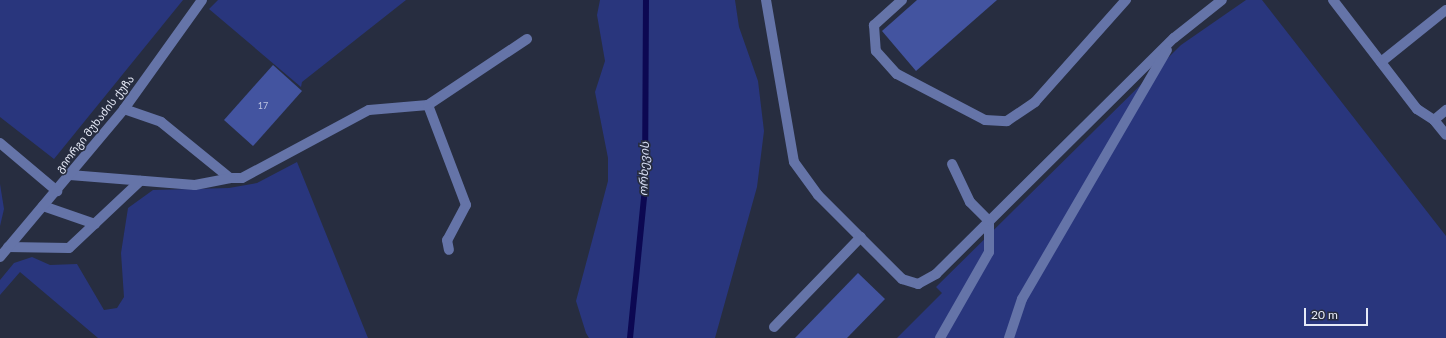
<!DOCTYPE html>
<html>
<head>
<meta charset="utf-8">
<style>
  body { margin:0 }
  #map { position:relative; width:1446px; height:338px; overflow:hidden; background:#272d40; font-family:Lato,"Noto Sans Georgian",sans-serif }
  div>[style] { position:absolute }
  .green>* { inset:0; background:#29367d }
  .stream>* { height:6px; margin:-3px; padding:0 3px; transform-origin:3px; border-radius:3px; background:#0c0852 }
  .building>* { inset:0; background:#4354a0 }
  .minor>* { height:10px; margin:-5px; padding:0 5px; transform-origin:5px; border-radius:5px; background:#6574a8 }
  span { translate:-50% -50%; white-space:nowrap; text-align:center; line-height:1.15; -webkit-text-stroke:3.5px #272d40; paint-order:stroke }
  .number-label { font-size:9px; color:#bdc4e1 }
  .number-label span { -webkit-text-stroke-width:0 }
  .street-label { font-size:11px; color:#e6eaf7 }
  .water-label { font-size:12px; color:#d6ddf3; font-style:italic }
  .scale { position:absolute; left:1304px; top:308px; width:64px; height:18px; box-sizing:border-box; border:2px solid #e6eaf7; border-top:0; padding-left:5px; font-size:12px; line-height:14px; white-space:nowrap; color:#e6eaf7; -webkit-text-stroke:3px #272d40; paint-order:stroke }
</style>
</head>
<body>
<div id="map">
  <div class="green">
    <i style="clip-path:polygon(0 0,183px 0,54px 159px,0 117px)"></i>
    <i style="clip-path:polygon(218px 0,406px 0,302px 82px,301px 87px,209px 9px)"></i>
    <i style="clip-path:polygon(600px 0,735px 0,739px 27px,758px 81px,764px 131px,757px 187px,715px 338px,589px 338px,586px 333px,576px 301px,608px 181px,608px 158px,595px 92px,605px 61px,597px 15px)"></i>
    <i style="clip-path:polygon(1246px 0,1262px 0,1446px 236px,1446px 338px,897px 338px,942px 293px,936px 287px,1181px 45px)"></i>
    <i style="clip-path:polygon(297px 162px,368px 338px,98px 338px,20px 272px,0 295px,0 280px,14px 263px,32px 257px,50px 265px,77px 264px,104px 310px,117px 308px,124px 297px,121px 253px,128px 208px,153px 190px,229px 188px,257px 183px)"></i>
    <i style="clip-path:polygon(0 184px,4px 209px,0 226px)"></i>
  </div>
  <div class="stream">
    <i style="left:630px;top:338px;width:152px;rotate:-84.3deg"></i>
    <i style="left:645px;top:187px;width:187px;rotate:-89.7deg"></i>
  </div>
  <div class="building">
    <i style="clip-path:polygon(917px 0,997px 0,916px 71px,882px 31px)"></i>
    <i style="clip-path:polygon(273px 65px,302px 91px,253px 146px,224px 120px)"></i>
    <i style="clip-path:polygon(858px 273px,885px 299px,847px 338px,795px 338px)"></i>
  </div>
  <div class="minor">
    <i style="left:766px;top:0;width:164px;rotate:80.2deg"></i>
    <i style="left:794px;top:162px;width:41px;rotate:54deg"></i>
    <i style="left:818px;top:195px;width:119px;rotate:45deg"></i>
    <i style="left:902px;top:279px;width:17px;rotate:17deg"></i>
    <i style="left:918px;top:284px;width:21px;rotate:-29deg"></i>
    <i style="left:936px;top:274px;width:335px;rotate:-44.8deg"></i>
    <i style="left:1174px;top:38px;width:61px;rotate:-38.4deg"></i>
    <i style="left:902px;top:0;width:38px;rotate:138deg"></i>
    <i style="left:874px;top:25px;width:26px;rotate:86deg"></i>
    <i style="left:876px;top:51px;width:31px;rotate:48deg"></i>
    <i style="left:897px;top:74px;width:99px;rotate:27.6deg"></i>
    <i style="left:985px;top:120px;width:22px;rotate:3deg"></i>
    <i style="left:1007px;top:121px;width:34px;rotate:-34deg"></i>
    <i style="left:1035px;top:102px;width:137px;rotate:-48.3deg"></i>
    <i style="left:1333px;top:0;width:138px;rotate:52.4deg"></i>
    <i style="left:1417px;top:109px;width:20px;rotate:33deg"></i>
    <i style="left:1434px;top:120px;width:16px;rotate:-40deg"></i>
    <i style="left:1381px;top:62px;width:83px;rotate:-38.7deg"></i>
    <i style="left:428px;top:105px;width:107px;rotate:69.2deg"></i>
    <i style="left:466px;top:205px;width:40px;rotate:118deg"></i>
    <i style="left:447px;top:240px;width:10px;rotate:79deg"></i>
    <i style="left:124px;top:109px;width:39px;rotate:19deg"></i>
    <i style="left:161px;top:122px;width:89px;rotate:39.1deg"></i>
    <i style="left:230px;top:178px;width:12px"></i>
    <i style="left:242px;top:178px;width:144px;rotate:-28.2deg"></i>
    <i style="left:369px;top:110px;width:59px;rotate:-4.8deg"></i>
    <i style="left:428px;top:105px;width:119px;rotate:-33.7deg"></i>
    <i style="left:1434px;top:120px;width:19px;rotate:51deg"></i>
    <i style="left:0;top:143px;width:75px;rotate:40.1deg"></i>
    <i style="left:70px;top:175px;width:125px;rotate:4.6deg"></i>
    <i style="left:195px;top:185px;width:36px;rotate:-11deg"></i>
    <i style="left:43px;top:206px;width:55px;rotate:19.1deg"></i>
    <i style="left:8px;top:247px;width:61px;rotate:0.9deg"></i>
    <i style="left:69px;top:248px;width:98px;rotate:-43.3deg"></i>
    <i style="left:0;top:257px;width:193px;rotate:-50deg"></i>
    <i style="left:124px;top:109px;width:134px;rotate:-54.4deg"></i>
    <i style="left:774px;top:327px;width:125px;rotate:-46deg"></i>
    <i style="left:940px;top:338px;width:99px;rotate:-60.3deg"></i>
    <i style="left:989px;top:252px;width:31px;rotate:-90deg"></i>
    <i style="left:989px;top:221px;width:27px;rotate:-135deg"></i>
    <i style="left:970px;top:202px;width:42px;rotate:-115.3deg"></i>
    <i style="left:1009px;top:338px;width:41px;rotate:-71.6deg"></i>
    <i style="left:1022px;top:299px;width:288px;rotate:-59.8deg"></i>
  </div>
  <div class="number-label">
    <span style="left:263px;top:106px">17</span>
  </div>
  <div class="street-label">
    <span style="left:95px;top:124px;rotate:-52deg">გიორგი მუხაძის ქუჩა</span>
  </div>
  <div class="water-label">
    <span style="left:644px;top:169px;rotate:-88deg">ორხევის</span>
  </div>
  <div class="scale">20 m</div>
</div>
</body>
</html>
